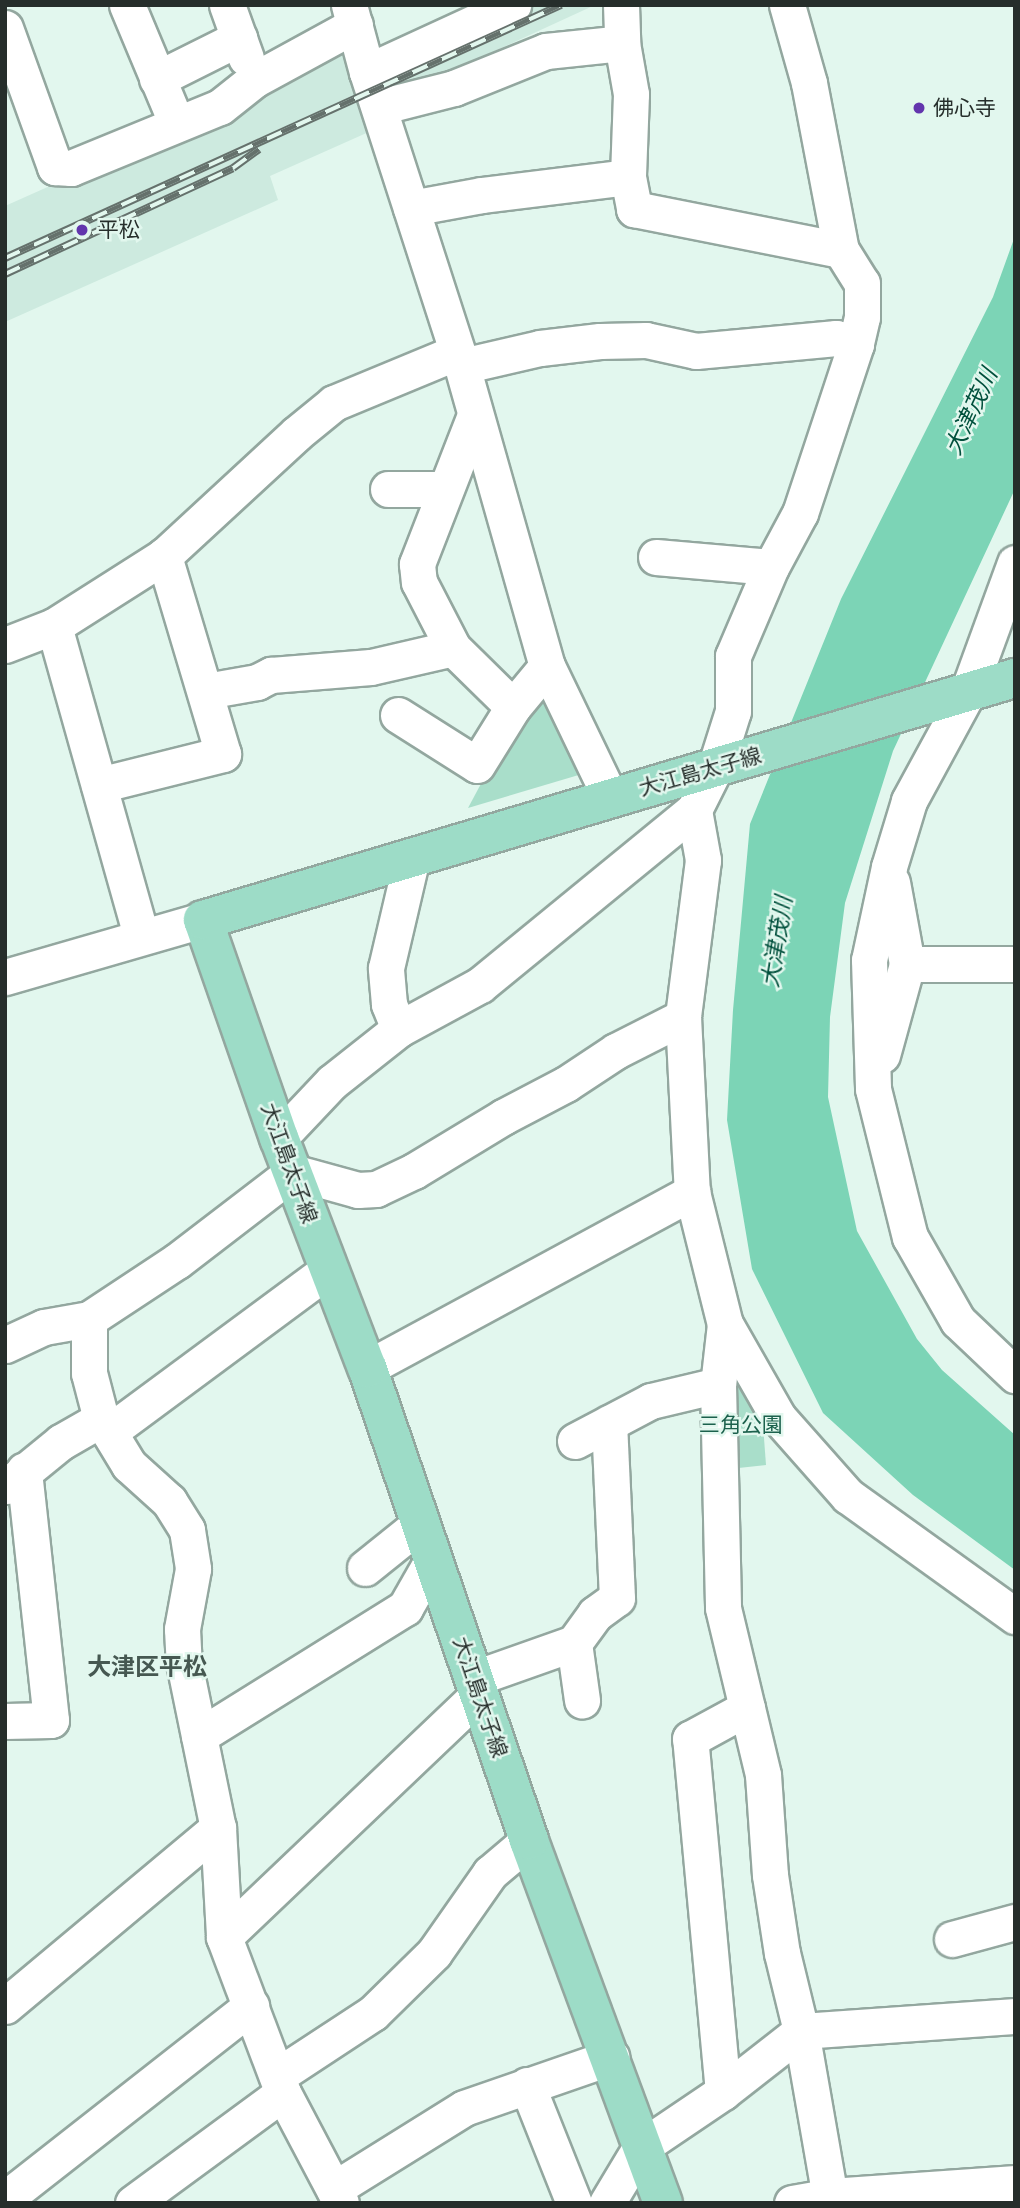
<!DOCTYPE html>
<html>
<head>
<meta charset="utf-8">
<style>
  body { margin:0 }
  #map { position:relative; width:1020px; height:2208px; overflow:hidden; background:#e2f7ee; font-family:Karla,"Noto Sans JP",sans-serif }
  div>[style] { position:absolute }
  .built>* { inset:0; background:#cdeadf }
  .green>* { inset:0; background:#a9deca }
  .water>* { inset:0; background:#7cd4b6 }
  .roads { filter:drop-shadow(2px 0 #93a79f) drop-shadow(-2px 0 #93a79f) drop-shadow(0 2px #93a79f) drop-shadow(0 -2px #93a79f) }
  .minor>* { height:35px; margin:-17.5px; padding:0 17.5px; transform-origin:17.5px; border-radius:17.5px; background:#fff }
  .major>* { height:38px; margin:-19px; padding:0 19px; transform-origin:19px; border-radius:19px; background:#9ddcc7 }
  .rail>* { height:8px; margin-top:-4px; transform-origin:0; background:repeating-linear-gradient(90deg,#e2f7ee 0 16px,#65716c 0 32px); box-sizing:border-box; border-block:2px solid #65716c }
  .dots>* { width:19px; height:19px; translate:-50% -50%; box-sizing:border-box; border:4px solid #e2f7ee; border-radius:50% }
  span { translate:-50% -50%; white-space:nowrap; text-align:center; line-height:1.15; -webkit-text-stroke:5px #e2f7ee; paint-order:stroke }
  .poi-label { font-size:21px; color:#262e2b }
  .left { translate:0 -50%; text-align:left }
  .street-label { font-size:21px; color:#262e2b }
  .park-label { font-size:21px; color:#1c614d }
  .water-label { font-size:23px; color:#00503c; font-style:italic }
  .quarter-label { font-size:24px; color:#465851; font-weight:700 }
  .frame { position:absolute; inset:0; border:7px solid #262e2b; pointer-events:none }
</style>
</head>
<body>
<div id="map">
  <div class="built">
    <i style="clip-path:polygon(534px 5px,595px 5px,390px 99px,384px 76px)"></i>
    <i style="clip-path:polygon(346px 54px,371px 131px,270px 176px,278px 200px,5px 322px,5px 206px)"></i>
  </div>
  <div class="green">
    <i style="clip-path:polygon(541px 688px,582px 774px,468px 808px,483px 780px)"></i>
    <i style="clip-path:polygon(725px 1324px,760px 1385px,766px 1465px,720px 1470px)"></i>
  </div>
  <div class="water">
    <i style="clip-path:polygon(1015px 236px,1015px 489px,893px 751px,845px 903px,830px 1017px,828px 1097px,857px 1231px,917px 1339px,942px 1370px,1015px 1435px,1015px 1570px,913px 1495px,823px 1413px,752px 1269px,727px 1120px,733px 1010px,750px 824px,841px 599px,993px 297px)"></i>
  </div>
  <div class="roads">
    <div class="minor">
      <i style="left:127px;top:5px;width:112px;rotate:67.3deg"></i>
      <i style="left:227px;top:5px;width:56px;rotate:70.3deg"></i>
      <i style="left:349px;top:5px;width:69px;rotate:75deg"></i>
      <i style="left:367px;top:72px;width:309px;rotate:72.1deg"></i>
      <i style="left:462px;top:366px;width:312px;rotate:74.2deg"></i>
      <i style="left:547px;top:666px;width:145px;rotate:64.3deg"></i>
      <i style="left:621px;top:5px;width:38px;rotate:88deg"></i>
      <i style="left:622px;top:43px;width:52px;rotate:80deg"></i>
      <i style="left:631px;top:94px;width:83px;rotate:92.1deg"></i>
      <i style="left:628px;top:177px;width:33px;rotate:79deg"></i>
      <i style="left:634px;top:209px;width:211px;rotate:11.2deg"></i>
      <i style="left:841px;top:250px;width:39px;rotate:58deg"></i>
      <i style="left:862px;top:283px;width:34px;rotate:90deg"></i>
      <i style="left:862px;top:317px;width:28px;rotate:103deg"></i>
      <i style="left:856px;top:344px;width:178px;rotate:108.3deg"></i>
      <i style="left:800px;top:513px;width:61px;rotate:118.2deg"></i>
      <i style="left:771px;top:567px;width:97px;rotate:113.1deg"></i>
      <i style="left:733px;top:656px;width:55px;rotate:90deg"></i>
      <i style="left:733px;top:711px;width:60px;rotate:107.5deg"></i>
      <i style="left:715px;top:768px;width:47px;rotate:116.6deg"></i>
      <i style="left:694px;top:810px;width:51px;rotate:79.8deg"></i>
      <i style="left:703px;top:860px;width:158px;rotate:97.3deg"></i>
      <i style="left:683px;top:1017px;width:175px;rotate:87.1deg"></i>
      <i style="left:692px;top:1192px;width:136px;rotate:76deg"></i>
      <i style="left:725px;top:1324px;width:107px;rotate:60.3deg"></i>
      <i style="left:778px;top:1417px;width:106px;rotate:48.5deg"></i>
      <i style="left:848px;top:1496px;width:206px;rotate:35.7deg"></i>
      <i style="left:787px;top:5px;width:81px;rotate:74.2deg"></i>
      <i style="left:809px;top:83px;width:170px;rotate:79.2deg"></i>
      <i style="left:5px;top:28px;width:148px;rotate:70.2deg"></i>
      <i style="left:55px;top:167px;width:16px;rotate:4deg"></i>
      <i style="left:71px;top:168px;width:161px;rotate:-22.3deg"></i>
      <i style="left:220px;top:107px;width:43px;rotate:-38.5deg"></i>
      <i style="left:254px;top:80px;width:115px;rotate:-28.6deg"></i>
      <i style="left:367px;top:72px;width:161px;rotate:-24.7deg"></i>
      <i style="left:157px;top:79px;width:92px;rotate:-26.6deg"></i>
      <i style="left:379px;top:107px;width:77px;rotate:-14.2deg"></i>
      <i style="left:454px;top:88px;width:99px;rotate:-21.9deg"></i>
      <i style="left:546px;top:51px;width:76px;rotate:-6deg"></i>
      <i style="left:411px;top:208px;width:72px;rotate:-10.4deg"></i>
      <i style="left:482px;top:195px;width:147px;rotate:-7deg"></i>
      <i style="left:462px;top:366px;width:80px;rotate:-13deg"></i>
      <i style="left:540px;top:348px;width:60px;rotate:-6.7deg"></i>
      <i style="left:600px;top:341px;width:46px;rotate:-1.2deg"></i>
      <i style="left:646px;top:340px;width:51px;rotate:12.4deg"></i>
      <i style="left:696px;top:351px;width:141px;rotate:-5.3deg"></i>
      <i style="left:836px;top:338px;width:21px;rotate:17deg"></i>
      <i style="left:475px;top:415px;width:160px;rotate:111.3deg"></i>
      <i style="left:417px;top:564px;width:18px;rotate:84deg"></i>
      <i style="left:419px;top:582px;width:74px;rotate:62.7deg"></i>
      <i style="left:453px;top:648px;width:84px;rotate:44.5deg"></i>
      <i style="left:388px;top:489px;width:57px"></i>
      <i style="left:656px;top:557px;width:115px;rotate:5deg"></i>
      <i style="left:1015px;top:563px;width:140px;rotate:110.1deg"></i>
      <i style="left:967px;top:694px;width:122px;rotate:118.5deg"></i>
      <i style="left:909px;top:801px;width:69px;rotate:106.9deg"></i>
      <i style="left:889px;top:867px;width:95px;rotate:102.1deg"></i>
      <i style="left:869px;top:960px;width:129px;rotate:88.2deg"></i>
      <i style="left:873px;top:1089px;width:153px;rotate:76deg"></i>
      <i style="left:910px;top:1237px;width:97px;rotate:60.3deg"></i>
      <i style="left:958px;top:1321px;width:79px;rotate:43.5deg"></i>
      <i style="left:54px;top:626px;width:322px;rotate:74.3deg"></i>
      <i style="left:5px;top:645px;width:53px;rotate:-21.2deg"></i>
      <i style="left:54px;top:626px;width:130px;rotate:-32.5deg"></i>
      <i style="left:164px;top:556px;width:180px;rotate:-42.7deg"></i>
      <i style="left:296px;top:434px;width:49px;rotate:-39.2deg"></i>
      <i style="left:334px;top:403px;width:133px;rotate:-22.5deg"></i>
      <i style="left:206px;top:691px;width:52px;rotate:-10deg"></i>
      <i style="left:257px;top:682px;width:16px;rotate:-27deg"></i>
      <i style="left:271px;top:675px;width:100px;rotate:-4.6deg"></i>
      <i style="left:371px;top:667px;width:84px;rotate:-13deg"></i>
      <i style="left:398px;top:715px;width:93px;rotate:32.3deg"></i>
      <i style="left:477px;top:765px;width:68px;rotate:-58.2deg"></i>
      <i style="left:513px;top:707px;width:53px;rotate:-50.3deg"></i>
      <i style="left:99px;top:785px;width:128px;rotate:-14deg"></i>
      <i style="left:223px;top:754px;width:207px;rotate:-106.6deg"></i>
      <i style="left:907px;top:964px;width:108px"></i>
      <i style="left:5px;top:977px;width:206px;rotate:-16.1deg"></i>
      <i style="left:399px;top:1029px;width:27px;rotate:-112deg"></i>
      <i style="left:389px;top:1004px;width:36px;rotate:-95deg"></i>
      <i style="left:386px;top:968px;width:114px;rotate:-76.8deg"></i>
      <i style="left:882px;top:1055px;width:94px;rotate:-74.6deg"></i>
      <i style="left:907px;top:964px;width:83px;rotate:-100.4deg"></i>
      <i style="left:279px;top:1138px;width:77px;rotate:-46.6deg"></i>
      <i style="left:332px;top:1082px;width:85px;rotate:-38.3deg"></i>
      <i style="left:399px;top:1029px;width:92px;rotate:-28.5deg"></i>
      <i style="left:480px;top:985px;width:276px;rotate:-39.3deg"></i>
      <i style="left:89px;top:1319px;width:54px;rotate:90deg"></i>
      <i style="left:89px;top:1373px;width:48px;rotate:75.4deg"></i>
      <i style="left:101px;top:1419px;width:54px;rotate:58.7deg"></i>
      <i style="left:129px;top:1465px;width:54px;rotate:42deg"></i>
      <i style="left:169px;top:1501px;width:34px;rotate:58deg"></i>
      <i style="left:187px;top:1530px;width:39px;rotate:81deg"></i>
      <i style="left:193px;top:1569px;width:61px;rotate:100.4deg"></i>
      <i style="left:182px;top:1629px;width:34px;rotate:87deg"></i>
      <i style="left:184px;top:1663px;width:168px;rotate:78.4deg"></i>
      <i style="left:218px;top:1828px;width:109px;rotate:86.8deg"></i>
      <i style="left:224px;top:1937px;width:167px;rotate:69.3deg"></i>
      <i style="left:283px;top:2093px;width:124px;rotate:62.2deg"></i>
      <i style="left:725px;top:1324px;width:61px;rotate:96.5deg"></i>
      <i style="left:718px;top:1385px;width:223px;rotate:88.7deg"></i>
      <i style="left:723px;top:1608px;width:172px;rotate:76.5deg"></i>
      <i style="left:763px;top:1775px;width:100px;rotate:86deg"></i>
      <i style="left:770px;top:1875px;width:79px;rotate:81.3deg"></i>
      <i style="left:782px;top:1953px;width:80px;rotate:76.3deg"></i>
      <i style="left:801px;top:2031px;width:175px;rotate:80.1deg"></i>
      <i style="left:5px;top:1345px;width:43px;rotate:-24.8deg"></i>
      <i style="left:44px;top:1327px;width:46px;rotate:-10.1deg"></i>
      <i style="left:89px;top:1319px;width:105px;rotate:-33.4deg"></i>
      <i style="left:177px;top:1261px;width:146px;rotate:-37.5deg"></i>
      <i style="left:293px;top:1172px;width:67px;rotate:15.5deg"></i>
      <i style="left:358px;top:1190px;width:18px;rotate:-3deg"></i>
      <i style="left:376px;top:1189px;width:42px;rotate:-25.3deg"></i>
      <i style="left:414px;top:1171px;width:104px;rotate:-31.2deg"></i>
      <i style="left:503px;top:1117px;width:71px;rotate:-27.6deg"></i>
      <i style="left:566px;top:1084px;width:60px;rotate:-33.4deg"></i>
      <i style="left:616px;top:1051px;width:75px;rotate:-26.9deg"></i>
      <i style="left:367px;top:1368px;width:370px;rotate:-28.4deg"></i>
      <i style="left:109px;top:1432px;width:272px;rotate:-36.5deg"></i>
      <i style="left:575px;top:1441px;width:86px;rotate:-27.8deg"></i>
      <i style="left:651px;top:1401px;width:69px;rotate:-13.4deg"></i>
      <i style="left:7px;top:1486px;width:70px;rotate:-39.2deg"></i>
      <i style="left:61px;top:1442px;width:46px;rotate:-29.9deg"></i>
      <i style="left:365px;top:1568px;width:72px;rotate:-38.8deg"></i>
      <i style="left:574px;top:1643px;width:58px;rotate:82deg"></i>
      <i style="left:475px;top:1678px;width:105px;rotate:-19.5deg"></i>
      <i style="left:574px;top:1643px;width:36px;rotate:-54deg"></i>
      <i style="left:595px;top:1614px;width:27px;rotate:-36deg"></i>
      <i style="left:617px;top:1598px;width:175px;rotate:-92.6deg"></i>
      <i style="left:5px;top:1721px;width:46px;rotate:-1.2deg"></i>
      <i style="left:51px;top:1720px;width:251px;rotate:-96.2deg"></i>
      <i style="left:199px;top:1736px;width:243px;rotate:-31.9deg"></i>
      <i style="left:405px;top:1608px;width:56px;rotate:-60.3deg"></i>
      <i style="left:224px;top:1937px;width:352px;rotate:-43.6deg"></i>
      <i style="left:952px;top:1939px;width:65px;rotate:-15.1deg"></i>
      <i style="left:5px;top:2006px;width:278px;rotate:-39.9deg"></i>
      <i style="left:277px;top:2076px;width:115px;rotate:-33.3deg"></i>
      <i style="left:373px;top:2013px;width:86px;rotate:-44.5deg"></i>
      <i style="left:434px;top:1953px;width:98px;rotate:-55deg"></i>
      <i style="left:490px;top:1873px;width:51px;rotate:-40.2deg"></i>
      <i style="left:527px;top:2085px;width:127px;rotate:68.3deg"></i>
      <i style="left:723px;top:2092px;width:355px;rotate:-95.3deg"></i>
      <i style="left:690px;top:1739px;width:65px;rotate:-28.5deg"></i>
      <i style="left:334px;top:2189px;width:153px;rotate:-31.9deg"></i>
      <i style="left:464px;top:2108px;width:156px;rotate:-19.1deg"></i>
      <i style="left:5px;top:2199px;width:313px;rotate:-38.1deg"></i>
      <i style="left:133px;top:2203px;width:186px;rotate:-36.3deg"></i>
      <i style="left:607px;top:2203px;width:64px;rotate:-59deg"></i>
      <i style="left:640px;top:2148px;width:100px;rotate:-34deg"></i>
      <i style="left:723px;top:2092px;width:99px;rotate:-38deg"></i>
      <i style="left:801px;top:2031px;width:215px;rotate:-4deg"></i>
      <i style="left:792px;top:2203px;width:39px;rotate:-10deg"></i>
      <i style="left:830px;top:2196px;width:185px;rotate:-4deg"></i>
    </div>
    <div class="major">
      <i style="left:663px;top:2203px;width:387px;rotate:-110.3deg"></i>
      <i style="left:529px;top:1840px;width:499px;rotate:-108.9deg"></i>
      <i style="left:367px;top:1368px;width:246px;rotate:-110.9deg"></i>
      <i style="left:279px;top:1138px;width:231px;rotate:-109.2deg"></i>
      <i style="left:203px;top:920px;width:847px;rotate:-16.6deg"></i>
    </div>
  </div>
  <div class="rail">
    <i style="left:5px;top:258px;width:611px;rotate:-24.47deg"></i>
    <i style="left:5px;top:274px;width:251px;rotate:-24.9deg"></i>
    <i style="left:233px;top:168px;width:32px;rotate:-36deg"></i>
  </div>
  <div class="dots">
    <i style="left:919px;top:108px;background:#6235ad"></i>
    <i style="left:82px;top:230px;background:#6235ad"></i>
  </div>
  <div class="poi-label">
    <span class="left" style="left:933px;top:108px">佛心寺</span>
    <span class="left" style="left:98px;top:230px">平松</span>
  </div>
  <div class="street-label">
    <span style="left:700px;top:772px;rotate:-16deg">大江島太子線</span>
    <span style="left:289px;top:1163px;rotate:70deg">大江島太子線</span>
    <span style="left:480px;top:1697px;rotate:71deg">大江島太子線</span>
  </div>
  <div class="park-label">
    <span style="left:741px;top:1425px">三角公園</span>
  </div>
  <div class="water-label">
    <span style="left:972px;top:412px;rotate:-65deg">大津茂川</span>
    <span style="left:778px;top:942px;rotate:-81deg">大津茂川</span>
  </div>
  <div class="quarter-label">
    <span style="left:147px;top:1668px">大津区平松</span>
  </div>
  <div class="frame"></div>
</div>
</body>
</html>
